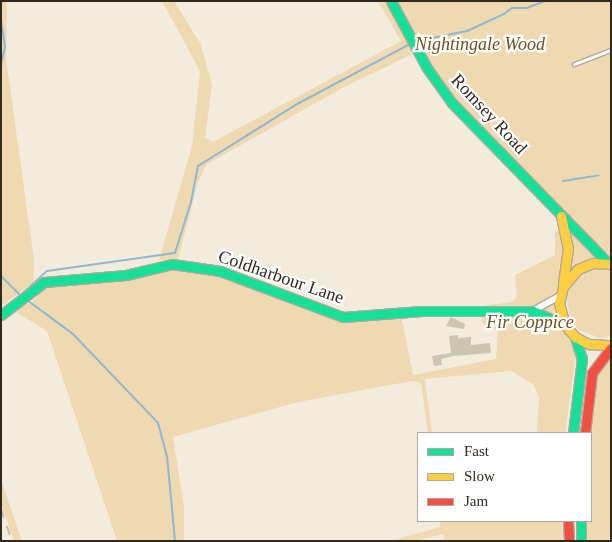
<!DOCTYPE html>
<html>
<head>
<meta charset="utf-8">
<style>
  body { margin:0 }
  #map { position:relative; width:612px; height:542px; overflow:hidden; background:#f3ebdc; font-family:Georgia,serif }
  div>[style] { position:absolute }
  .green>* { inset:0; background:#efd9b1 }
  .stream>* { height:2px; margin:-1px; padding:0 1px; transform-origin:1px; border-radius:1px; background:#8eb7d4 }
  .building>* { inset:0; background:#cfc4b0 }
  .path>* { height:1px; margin-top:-0.5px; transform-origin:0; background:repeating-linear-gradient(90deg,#dfdcd7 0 4px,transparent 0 6.5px) }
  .roads { filter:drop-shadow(1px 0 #afa89d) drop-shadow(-1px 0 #afa89d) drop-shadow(0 1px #afa89d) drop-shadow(0 -1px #afa89d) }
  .lane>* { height:3px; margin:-1.5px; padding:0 1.5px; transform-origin:1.5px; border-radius:1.5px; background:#fdfcfa }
  .street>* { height:5.5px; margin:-2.75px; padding:0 2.75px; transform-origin:2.75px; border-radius:2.75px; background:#fdfcfa }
  .fast>* { height:9px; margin:-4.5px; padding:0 4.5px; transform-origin:4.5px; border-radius:4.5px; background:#16e098 }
  .slow>* { height:9px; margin:-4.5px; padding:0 4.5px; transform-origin:4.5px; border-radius:4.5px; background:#ffcf43 }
  .jam>* { height:9px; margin:-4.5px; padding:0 4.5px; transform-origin:4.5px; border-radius:4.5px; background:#f24e42 }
  .rail>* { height:2px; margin-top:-1px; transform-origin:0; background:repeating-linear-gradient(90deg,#c0bebb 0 9px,transparent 0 18px) }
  span { translate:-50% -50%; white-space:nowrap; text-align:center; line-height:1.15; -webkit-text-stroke:4.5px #fff; paint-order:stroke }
  .park-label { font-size:18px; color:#6a521f; font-style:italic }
  .street-label { font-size:18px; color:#2f291f }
  .frame { position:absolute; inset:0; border:2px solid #2f291f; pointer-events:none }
  .legend { position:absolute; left:417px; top:432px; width:175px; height:90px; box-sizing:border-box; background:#fff; border:1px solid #aca9a5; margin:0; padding:6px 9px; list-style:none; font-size:15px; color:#2f291f }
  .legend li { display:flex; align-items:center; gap:10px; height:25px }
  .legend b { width:25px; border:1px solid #aca9a5 }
</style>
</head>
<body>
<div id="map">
  <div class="green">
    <i style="clip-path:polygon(1px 1px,6px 1px,7px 9px,6px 58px,34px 260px,33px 283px,1px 306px)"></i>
    <i style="clip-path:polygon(162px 1px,174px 1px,201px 45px,212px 85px,205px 138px,213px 142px,401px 41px,378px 1px,611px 1px,611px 256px,585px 235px,471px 118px,445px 89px,421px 50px,346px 86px,207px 164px,198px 182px,178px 259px,159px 260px,192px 146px,200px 71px)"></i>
    <i style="clip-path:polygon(569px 230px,599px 260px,569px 273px,571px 262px)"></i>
    <i style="clip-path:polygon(555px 231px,562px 232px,565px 248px,555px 312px,576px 355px,565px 433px,537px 433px,539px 397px,534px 385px,511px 371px,425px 379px,432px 433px,428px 433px,421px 383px,412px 381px,298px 402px,173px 437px,184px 507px,184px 541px,117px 541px,47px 331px,16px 312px,1px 321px,20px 306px,32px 303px,45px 287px,63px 282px,141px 276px,168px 270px,213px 272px,326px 315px,401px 315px,413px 375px,496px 359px,498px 331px,482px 323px,482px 306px,512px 302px,517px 297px,515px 275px,555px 255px)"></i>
    <i style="clip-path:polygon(600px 268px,611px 269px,611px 336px,600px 338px,579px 330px,571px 321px,566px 297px,578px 276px)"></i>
    <i style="clip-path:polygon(611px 355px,611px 541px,585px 541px,585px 521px,591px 521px,590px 433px,596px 372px)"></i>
    <i style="clip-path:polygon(1px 480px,22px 541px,14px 541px,1px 503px)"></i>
    <i style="clip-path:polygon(440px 521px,562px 521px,563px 541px,445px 541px,443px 534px,414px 541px,392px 541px,440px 527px)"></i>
  </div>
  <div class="stream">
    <i style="left:1px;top:21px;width:26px;rotate:81deg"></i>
    <i style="left:5px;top:47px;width:18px;rotate:103deg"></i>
    <i style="left:417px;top:41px;width:51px;rotate:-11.3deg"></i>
    <i style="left:467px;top:31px;width:41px;rotate:-24.7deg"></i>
    <i style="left:504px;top:14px;width:10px;rotate:-37deg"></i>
    <i style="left:512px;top:8px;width:15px"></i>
    <i style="left:527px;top:8px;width:19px;rotate:-21deg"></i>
    <i style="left:563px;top:181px;width:36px;rotate:-9deg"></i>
    <i style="left:1px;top:276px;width:25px;rotate:45deg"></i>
    <i style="left:21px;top:295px;width:35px;rotate:-43deg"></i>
    <i style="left:47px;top:271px;width:129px;rotate:-8deg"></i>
    <i style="left:175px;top:253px;width:53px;rotate:-72.6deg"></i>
    <i style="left:191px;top:202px;width:37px;rotate:-79deg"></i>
    <i style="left:198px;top:166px;width:119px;rotate:-32deg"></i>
    <i style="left:299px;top:103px;width:126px;rotate:-28deg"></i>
    <i style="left:27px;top:300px;width:57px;rotate:36.5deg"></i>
    <i style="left:73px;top:334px;width:123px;rotate:46.3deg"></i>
    <i style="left:158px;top:423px;width:34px;rotate:75deg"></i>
    <i style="left:167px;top:456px;width:85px;rotate:84.6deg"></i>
  </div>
  <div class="building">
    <i style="clip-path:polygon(451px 317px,465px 324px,464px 329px,446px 326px)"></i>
    <i style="clip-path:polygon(458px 335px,458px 338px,471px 337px,471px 345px,490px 343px,491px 353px,453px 356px,441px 359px,442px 365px,434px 366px,432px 356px,451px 353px,449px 336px)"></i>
  </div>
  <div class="path">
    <i style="left:572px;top:16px;width:27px;rotate:-33deg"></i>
  </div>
  <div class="roads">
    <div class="lane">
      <i style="left:574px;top:64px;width:40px;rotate:-21deg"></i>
    </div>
    <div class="street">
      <i style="left:533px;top:311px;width:31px;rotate:-29deg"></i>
    </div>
    <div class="fast">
      <i style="left:391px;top:1px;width:76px;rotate:61.8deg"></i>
      <i style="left:427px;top:68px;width:43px;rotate:54.5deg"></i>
      <i style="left:452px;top:103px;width:223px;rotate:45.7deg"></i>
      <i style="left:1px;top:315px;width:54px;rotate:-37.5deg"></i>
      <i style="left:44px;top:282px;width:82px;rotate:-4.9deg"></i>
      <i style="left:126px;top:275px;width:47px;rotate:-13.4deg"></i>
      <i style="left:172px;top:264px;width:49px;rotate:8.3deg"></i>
      <i style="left:220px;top:271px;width:131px;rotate:20.5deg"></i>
      <i style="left:343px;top:317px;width:79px;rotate:-4.3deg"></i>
      <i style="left:422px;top:311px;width:111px"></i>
      <i style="left:533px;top:311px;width:35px;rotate:24deg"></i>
      <i style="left:573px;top:433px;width:75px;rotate:-83.1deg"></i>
      <i style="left:582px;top:359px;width:23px;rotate:-108deg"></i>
      <i style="left:581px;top:521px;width:20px;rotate:90deg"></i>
    </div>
    <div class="slow">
      <i style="left:561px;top:216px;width:33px;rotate:78deg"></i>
      <i style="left:568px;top:248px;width:36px;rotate:98deg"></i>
      <i style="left:611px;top:264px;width:18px;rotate:-177deg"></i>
      <i style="left:593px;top:263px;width:16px;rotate:158deg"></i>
      <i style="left:578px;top:269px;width:23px;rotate:130deg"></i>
      <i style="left:563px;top:287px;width:16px;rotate:104deg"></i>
      <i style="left:559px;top:303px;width:23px;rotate:75deg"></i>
      <i style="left:565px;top:325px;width:16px;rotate:50deg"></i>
      <i style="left:575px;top:337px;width:16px;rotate:27deg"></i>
      <i style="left:589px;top:344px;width:22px;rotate:3deg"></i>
    </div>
    <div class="jam">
      <i style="left:585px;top:433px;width:60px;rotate:-83.3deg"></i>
      <i style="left:592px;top:373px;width:31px;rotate:-53deg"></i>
      <i style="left:568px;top:521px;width:20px;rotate:87deg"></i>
    </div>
  </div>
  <div class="rail">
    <i style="left:1px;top:509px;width:34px;rotate:71deg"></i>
  </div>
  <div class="park-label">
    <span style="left:480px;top:44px">Nightingale Wood</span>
    <span style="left:530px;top:322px">Fir Coppice</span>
  </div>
  <div class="street-label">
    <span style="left:489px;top:114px;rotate:47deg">Romsey Road</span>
    <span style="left:281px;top:277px;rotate:19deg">Coldharbour Lane</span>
  </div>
  <div class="frame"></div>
  <ul class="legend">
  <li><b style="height:6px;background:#16e098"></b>Fast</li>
  <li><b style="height:6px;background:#ffcf43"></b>Slow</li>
  <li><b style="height:6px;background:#f24e42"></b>Jam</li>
  </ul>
</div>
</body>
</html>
